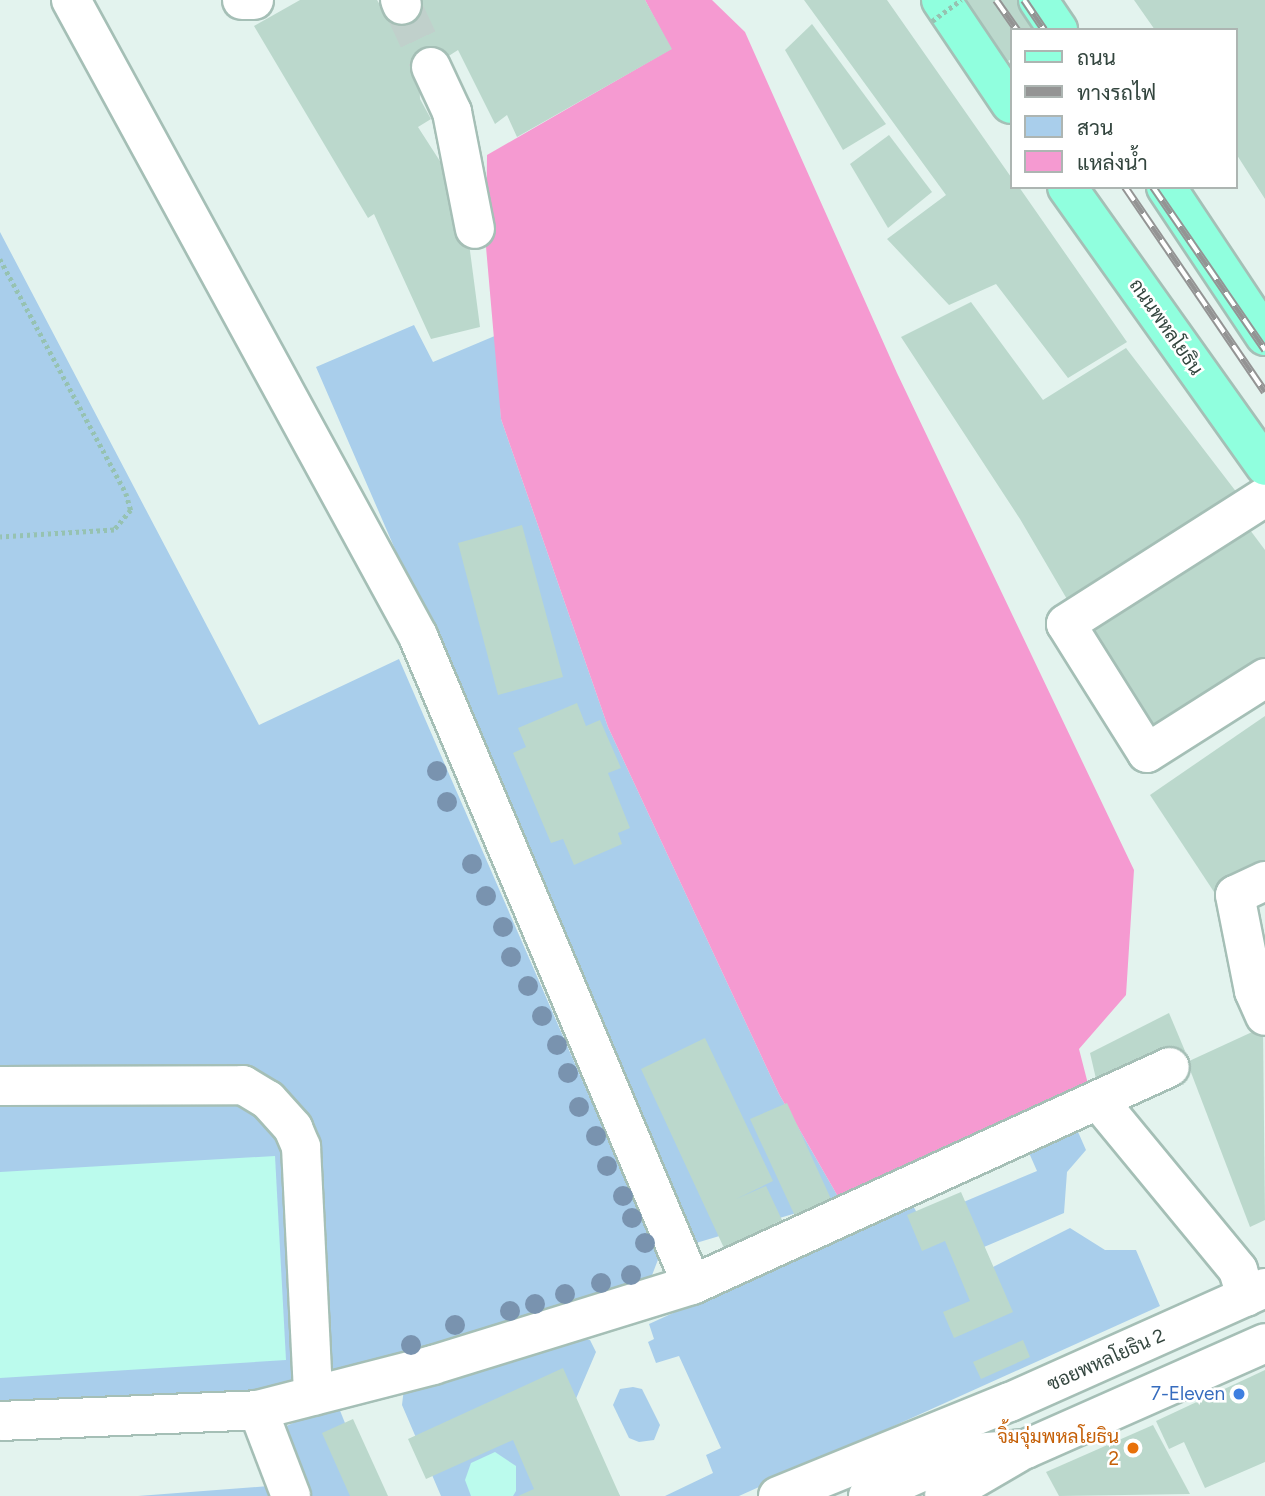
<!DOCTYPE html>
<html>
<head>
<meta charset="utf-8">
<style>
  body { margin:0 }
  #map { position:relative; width:1265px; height:1496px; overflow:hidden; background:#e3f3ee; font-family:Figtree,Sarabun,sans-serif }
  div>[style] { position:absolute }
  .green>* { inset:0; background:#a9ceeb }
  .sand>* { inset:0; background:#bbfbed }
  .water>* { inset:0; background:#f59ad1 }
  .building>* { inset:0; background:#bbd8cc }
  .minor-tunnel>* { height:38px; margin-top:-19px; transform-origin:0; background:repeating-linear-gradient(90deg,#c0d0cb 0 38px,transparent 0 57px) }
  .path>* { height:4.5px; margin-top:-2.25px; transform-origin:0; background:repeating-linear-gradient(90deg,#96c2b1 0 3.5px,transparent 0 7px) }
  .roads { filter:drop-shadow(2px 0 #a5bfb6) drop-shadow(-2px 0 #a5bfb6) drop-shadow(0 2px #a5bfb6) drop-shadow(0 -2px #a5bfb6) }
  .minor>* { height:38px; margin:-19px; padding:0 19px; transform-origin:19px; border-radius:19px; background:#fff }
  .major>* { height:38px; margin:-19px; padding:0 19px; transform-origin:19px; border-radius:19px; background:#90ffde }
  .rail>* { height:8px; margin-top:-4px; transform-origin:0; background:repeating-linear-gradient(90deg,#fff 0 16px,#949494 0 32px); box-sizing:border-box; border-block:2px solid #949494 }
  .path-bridge>* { height:4.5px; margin-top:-2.25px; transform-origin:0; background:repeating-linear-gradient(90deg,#96c2b1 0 3.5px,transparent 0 7px) }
  .trees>* { width:20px; height:20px; margin:-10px; border-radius:50%; background:#7993af }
  .dots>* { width:19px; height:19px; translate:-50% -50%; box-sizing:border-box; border:4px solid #fff; border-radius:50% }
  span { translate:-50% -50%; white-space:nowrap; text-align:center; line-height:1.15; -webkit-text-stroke:5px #fff; paint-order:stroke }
  .street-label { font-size:19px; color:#33453e }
  .shop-label { font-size:19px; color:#366cbe }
  .right { translate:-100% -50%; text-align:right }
  .food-label { font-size:19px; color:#c56008 }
  .legend { position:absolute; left:1010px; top:28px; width:228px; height:161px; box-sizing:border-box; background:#fff; border:2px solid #adb5b2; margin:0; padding:9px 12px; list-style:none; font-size:21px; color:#33453e }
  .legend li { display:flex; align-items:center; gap:14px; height:35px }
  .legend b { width:35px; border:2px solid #adb5b2 }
</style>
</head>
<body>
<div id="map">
  <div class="green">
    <i style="clip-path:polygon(0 232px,259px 725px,399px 659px,659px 1257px,646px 1291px,330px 1373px,293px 1110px,0 1078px)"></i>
    <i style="clip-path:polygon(414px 325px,433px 362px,497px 335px,501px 419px,608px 727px,779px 1094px,840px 1200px,696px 1243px,316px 367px)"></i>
    <i style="clip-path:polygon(0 1096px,250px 1100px,289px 1142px,305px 1379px,262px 1394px,0 1413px)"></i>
    <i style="clip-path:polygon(1075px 1125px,1086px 1150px,1067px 1172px,1064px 1213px,984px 1247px,993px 1267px,1070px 1228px,1105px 1250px,1136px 1250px,1160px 1306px,739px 1496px,665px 1496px,713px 1473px,706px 1455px,721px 1448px,679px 1356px,656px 1363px,648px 1342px,654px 1339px,649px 1324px,912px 1204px,921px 1220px,1037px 1171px,1026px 1146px)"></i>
    <i style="clip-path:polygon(575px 1336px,590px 1340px,596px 1352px,572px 1408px,620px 1496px,441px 1496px,402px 1405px,404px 1388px)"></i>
    <i style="clip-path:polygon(633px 1387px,642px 1389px,660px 1425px,654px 1440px,639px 1442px,629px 1438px,613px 1405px,620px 1389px)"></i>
    <i style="clip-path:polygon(337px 1403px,374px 1496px,304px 1496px,271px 1433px)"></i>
    <i style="clip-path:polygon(269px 1486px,273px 1496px,138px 1496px)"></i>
  </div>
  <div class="sand">
    <i style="clip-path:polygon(275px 1156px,286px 1360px,0 1378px,0 1172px)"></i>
    <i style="clip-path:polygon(495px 1452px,516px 1466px,516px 1491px,513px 1496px,471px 1496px,465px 1480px,471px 1463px)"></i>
  </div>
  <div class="water">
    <i style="clip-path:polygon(645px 0,712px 0,745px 32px,897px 373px,1134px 870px,1126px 995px,1079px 1049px,1088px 1084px,840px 1200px,779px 1094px,608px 727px,501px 419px,486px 247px,487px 155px,671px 49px)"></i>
  </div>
  <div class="building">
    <i style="clip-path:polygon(300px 0,377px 0,385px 13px,414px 0,645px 0,672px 49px,517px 137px,507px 115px,495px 124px,458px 50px,419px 75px,420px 99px,431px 119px,418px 127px,445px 169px,467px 228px,480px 327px,431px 339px,374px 214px,368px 218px,254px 26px)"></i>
    <i style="clip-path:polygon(804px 0,887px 0,1011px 177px,1011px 187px,1019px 187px,1127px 342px,1068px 378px,996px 284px,949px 305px,887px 239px,946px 195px)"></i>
    <i style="clip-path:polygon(926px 0,1053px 0,1054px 30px,1011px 30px,1011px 59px,980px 80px)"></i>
    <i style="clip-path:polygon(1134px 0,1265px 0,1265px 199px,1235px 152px,1235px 30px,1155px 30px)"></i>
    <i style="clip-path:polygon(812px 24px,886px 124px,843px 150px,785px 50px)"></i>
    <i style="clip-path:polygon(889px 135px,932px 192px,888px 228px,850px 164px)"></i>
    <i style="clip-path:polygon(971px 302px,1043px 400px,1126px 348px,1244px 502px,1071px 606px,1020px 519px,901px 337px)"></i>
    <i style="clip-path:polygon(1244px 522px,1265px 550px,1265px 665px,1155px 733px,1085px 631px)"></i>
    <i style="clip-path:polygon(522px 525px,563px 677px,498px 695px,458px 543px)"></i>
    <i style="clip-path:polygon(577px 703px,586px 726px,600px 720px,621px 768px,608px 773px,630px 828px,618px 833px,622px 844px,574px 865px,563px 839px,551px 843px,513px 753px,526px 747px,518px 728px)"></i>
    <i style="clip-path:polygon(1265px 716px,1265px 875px,1218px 898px,1150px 795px)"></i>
    <i style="clip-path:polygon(1169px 1013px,1185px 1051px,1097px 1083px,1090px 1053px)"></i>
    <i style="clip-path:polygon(1263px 1027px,1265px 1220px,1250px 1227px,1187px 1062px)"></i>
    <i style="clip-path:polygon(705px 1038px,773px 1181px,736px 1199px,766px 1186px,782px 1220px,724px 1248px,641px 1069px)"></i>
    <i style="clip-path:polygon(787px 1103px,831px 1199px,795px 1216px,750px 1119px)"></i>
    <i style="clip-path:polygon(961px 1192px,1013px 1312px,954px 1338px,943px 1312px,970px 1301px,945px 1241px,922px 1251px,907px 1215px)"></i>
    <i style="clip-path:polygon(1023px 1340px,1030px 1357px,981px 1379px,973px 1362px)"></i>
    <i style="clip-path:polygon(563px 1368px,620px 1496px,518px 1496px,534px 1489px,513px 1440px,426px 1479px,408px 1439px)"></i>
    <i style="clip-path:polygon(1265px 1370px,1265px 1462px,1205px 1488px,1184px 1442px,1169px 1449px,1156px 1421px)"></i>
    <i style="clip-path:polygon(353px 1419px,388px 1496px,350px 1496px,322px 1433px)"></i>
    <i style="clip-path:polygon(1153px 1425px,1190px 1494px,1059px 1496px,1046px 1472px)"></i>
  </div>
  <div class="minor-tunnel">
    <i style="left:402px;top:5px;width:68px;rotate:64.9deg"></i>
  </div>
  <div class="path">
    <i style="left:0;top:259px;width:266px;rotate:61.7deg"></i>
    <i style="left:126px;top:493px;width:18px;rotate:74deg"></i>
    <i style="left:131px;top:510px;width:26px;rotate:130deg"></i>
    <i style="left:114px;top:530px;width:114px;rotate:176.5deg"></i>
  </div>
  <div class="roads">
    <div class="minor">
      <i style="left:71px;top:0;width:725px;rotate:61.38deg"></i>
      <i style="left:418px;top:636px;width:704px;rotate:67.11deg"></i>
      <i style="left:242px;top:0;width:12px"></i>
      <i style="left:400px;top:0;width:5px;rotate:68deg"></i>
      <i style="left:431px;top:67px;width:50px;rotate:65deg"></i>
      <i style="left:452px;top:112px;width:119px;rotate:78.9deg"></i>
      <i style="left:1265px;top:497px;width:236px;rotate:147.5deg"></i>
      <i style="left:1066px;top:624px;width:152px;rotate:57.9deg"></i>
      <i style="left:1147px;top:753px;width:140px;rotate:-32.4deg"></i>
      <i style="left:1265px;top:881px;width:33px;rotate:155deg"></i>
      <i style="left:1235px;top:895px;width:98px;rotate:78.8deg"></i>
      <i style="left:1254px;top:991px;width:27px;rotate:66deg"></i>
      <i style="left:0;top:1086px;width:243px;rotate:-0.2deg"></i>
      <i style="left:243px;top:1085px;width:29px;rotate:31deg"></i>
      <i style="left:268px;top:1100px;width:38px;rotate:48deg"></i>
      <i style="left:293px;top:1128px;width:21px;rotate:67deg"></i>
      <i style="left:301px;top:1147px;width:249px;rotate:87.2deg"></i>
      <i style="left:1098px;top:1100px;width:220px;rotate:50.5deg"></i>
      <i style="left:1238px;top:1270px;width:28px;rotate:73deg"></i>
      <i style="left:258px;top:1410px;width:92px;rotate:69deg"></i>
      <i style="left:0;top:1421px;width:258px;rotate:-2.4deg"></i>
      <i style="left:258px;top:1410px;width:181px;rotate:-14.4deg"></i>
      <i style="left:433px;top:1365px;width:271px;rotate:-17.2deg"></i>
      <i style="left:692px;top:1285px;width:525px;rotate:-24.52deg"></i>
      <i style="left:778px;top:1496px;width:250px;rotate:-22.1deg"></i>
      <i style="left:1010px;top:1402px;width:279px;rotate:-24.1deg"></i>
      <i style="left:868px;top:1496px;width:103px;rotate:-24.1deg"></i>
      <i style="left:962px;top:1454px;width:64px;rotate:-4.5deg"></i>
      <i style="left:1026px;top:1449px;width:261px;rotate:-23.9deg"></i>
      <i style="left:944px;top:1496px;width:86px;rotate:-30.2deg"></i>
    </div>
    <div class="major">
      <i style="left:941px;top:0;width:125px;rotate:56.1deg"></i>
      <i style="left:1038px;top:0;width:36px;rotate:56deg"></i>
      <i style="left:1067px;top:187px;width:342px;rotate:54.6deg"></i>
      <i style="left:1166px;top:187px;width:179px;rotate:56.4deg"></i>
    </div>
  </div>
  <div class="rail">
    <i style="left:996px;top:0;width:37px;rotate:55deg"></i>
    <i style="left:1024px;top:0;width:36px;rotate:56deg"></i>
    <i style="left:1125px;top:187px;width:248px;rotate:55.7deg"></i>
    <i style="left:1153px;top:187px;width:198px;rotate:55.5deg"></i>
  </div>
  <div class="path-bridge">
    <i style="left:932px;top:21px;width:36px;rotate:-36deg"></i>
  </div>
  <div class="trees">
    <i style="left:437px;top:771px"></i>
    <i style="left:447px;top:802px"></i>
    <i style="left:472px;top:864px"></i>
    <i style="left:486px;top:896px"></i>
    <i style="left:503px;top:927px"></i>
    <i style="left:511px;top:957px"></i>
    <i style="left:528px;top:986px"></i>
    <i style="left:542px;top:1016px"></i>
    <i style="left:557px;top:1045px"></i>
    <i style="left:568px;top:1073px"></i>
    <i style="left:579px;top:1107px"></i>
    <i style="left:596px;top:1136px"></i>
    <i style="left:607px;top:1166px"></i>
    <i style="left:623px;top:1196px"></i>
    <i style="left:632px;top:1218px"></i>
    <i style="left:645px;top:1243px"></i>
    <i style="left:631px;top:1275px"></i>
    <i style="left:601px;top:1283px"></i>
    <i style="left:565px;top:1294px"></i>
    <i style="left:535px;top:1304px"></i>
    <i style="left:510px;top:1311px"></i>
    <i style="left:455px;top:1325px"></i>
    <i style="left:411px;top:1345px"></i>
  </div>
  <div class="dots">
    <i style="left:1239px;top:1394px;background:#3f7fe0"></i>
    <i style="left:1133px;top:1448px;background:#e8710a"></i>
  </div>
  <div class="street-label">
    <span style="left:1166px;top:327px;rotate:55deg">ถนนพหลโยธิน</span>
    <span style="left:1106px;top:1360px;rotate:-24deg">ซอยพหลโยธิน 2</span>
  </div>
  <div class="shop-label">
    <span class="right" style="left:1225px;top:1394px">7-Eleven</span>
  </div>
  <div class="food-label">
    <span class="right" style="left:1119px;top:1448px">จิ้มจุ่มพหลโยธิน<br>2</span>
  </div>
  <ul class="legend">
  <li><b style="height:9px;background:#90ffde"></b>ถนน</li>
  <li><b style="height:9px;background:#949494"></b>ทางรถไฟ</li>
  <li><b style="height:19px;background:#a9ceeb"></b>สวน</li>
  <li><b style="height:19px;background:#f59ad1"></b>แหล่งน้ำ</li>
  </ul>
</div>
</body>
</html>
